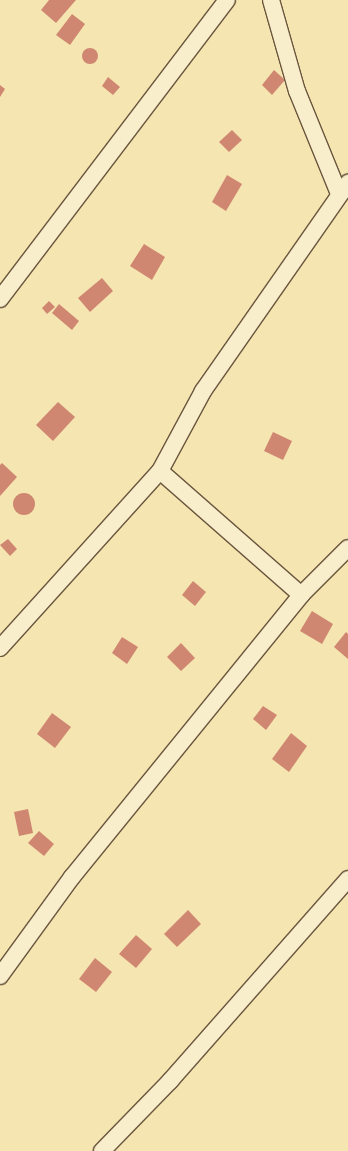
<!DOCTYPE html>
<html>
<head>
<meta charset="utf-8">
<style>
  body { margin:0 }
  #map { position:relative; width:348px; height:1151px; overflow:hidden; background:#f5e5b1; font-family:Alegreya,serif }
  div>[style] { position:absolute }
  .building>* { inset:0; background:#d08771 }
  .round { border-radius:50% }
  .roads { filter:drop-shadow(1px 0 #6b563e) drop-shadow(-1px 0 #6b563e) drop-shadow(0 1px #6b563e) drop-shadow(0 -1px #6b563e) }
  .street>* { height:16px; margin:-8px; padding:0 8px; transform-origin:8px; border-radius:8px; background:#f8eecc }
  span { translate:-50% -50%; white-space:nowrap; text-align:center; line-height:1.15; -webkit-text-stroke:3.5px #f8eecc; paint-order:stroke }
</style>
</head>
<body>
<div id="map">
  <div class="building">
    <i style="clip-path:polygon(49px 0,76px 0,56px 23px,41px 10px)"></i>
    <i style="clip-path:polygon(72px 14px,85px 24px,70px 45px,56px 35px)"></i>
    <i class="round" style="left:82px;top:48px;width:16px;height:16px"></i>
    <i style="clip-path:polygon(274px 70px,285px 80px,272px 95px,262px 85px)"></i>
    <i style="clip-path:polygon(108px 77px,120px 87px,113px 95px,102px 86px)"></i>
    <i style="clip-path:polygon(0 85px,5px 89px,0 97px)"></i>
    <i style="clip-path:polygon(232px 130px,242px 140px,229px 152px,219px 142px)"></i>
    <i style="clip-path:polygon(227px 175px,242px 184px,226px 211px,212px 202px)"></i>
    <i style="clip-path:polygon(144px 244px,165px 257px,152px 280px,130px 266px)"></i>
    <i style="clip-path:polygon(102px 278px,113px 291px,90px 312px,78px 298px)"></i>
    <i style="clip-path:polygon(49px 301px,55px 307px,47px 314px,42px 308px)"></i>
    <i style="clip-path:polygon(59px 304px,79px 321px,72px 330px,52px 313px)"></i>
    <i style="clip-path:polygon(58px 402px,75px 417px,53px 441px,36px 425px)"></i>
    <i style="clip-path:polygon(273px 432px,292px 441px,283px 460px,264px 451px)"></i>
    <i style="clip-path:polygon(2px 463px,17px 477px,0 496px,0 465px)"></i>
    <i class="round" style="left:13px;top:493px;width:22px;height:22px"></i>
    <i style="clip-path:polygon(8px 539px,17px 549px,10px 556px,0 545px)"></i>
    <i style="clip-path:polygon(193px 581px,206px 592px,195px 606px,182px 595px)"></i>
    <i style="clip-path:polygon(312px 611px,333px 624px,322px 644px,300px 631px)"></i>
    <i style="clip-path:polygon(346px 632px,348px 634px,348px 659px,334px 647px)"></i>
    <i style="clip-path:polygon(122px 637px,138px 647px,127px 664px,112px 653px)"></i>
    <i style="clip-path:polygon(181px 643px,195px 658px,181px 671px,167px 657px)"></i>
    <i style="clip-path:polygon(263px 706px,277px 715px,266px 730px,253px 719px)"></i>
    <i style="clip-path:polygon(52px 713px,71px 727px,55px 748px,37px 734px)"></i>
    <i style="clip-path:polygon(291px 733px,307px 746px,289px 772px,272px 759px)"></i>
    <i style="clip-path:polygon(28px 809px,33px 833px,19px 836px,14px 812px)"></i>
    <i style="clip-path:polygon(39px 831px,54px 844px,44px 856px,28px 843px)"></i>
    <i style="clip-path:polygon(188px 910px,201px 924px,177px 947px,164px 934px)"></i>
    <i style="clip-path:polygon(136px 935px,152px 949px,136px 968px,119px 954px)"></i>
    <i style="clip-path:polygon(95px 958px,112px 972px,96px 992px,79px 979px)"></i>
  </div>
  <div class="roads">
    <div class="street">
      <i style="left:271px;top:0;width:95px;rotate:74.1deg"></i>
      <i style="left:297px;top:91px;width:111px;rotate:67.8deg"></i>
      <i style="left:0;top:299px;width:375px;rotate:-52.8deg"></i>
      <i style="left:160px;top:471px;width:188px;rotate:41.3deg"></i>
      <i style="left:0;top:648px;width:239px;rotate:-47.9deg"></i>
      <i style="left:160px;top:471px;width:91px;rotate:-61.7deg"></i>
      <i style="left:203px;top:391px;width:254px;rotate:-55.1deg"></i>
      <i style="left:0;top:976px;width:122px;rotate:-54deg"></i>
      <i style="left:72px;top:877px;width:363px;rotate:-50.9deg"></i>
      <i style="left:301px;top:595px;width:66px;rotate:-45deg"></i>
      <i style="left:102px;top:1151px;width:98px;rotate:-45.8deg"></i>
      <i style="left:170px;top:1081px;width:269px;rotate:-48.6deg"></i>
    </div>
  </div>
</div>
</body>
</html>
